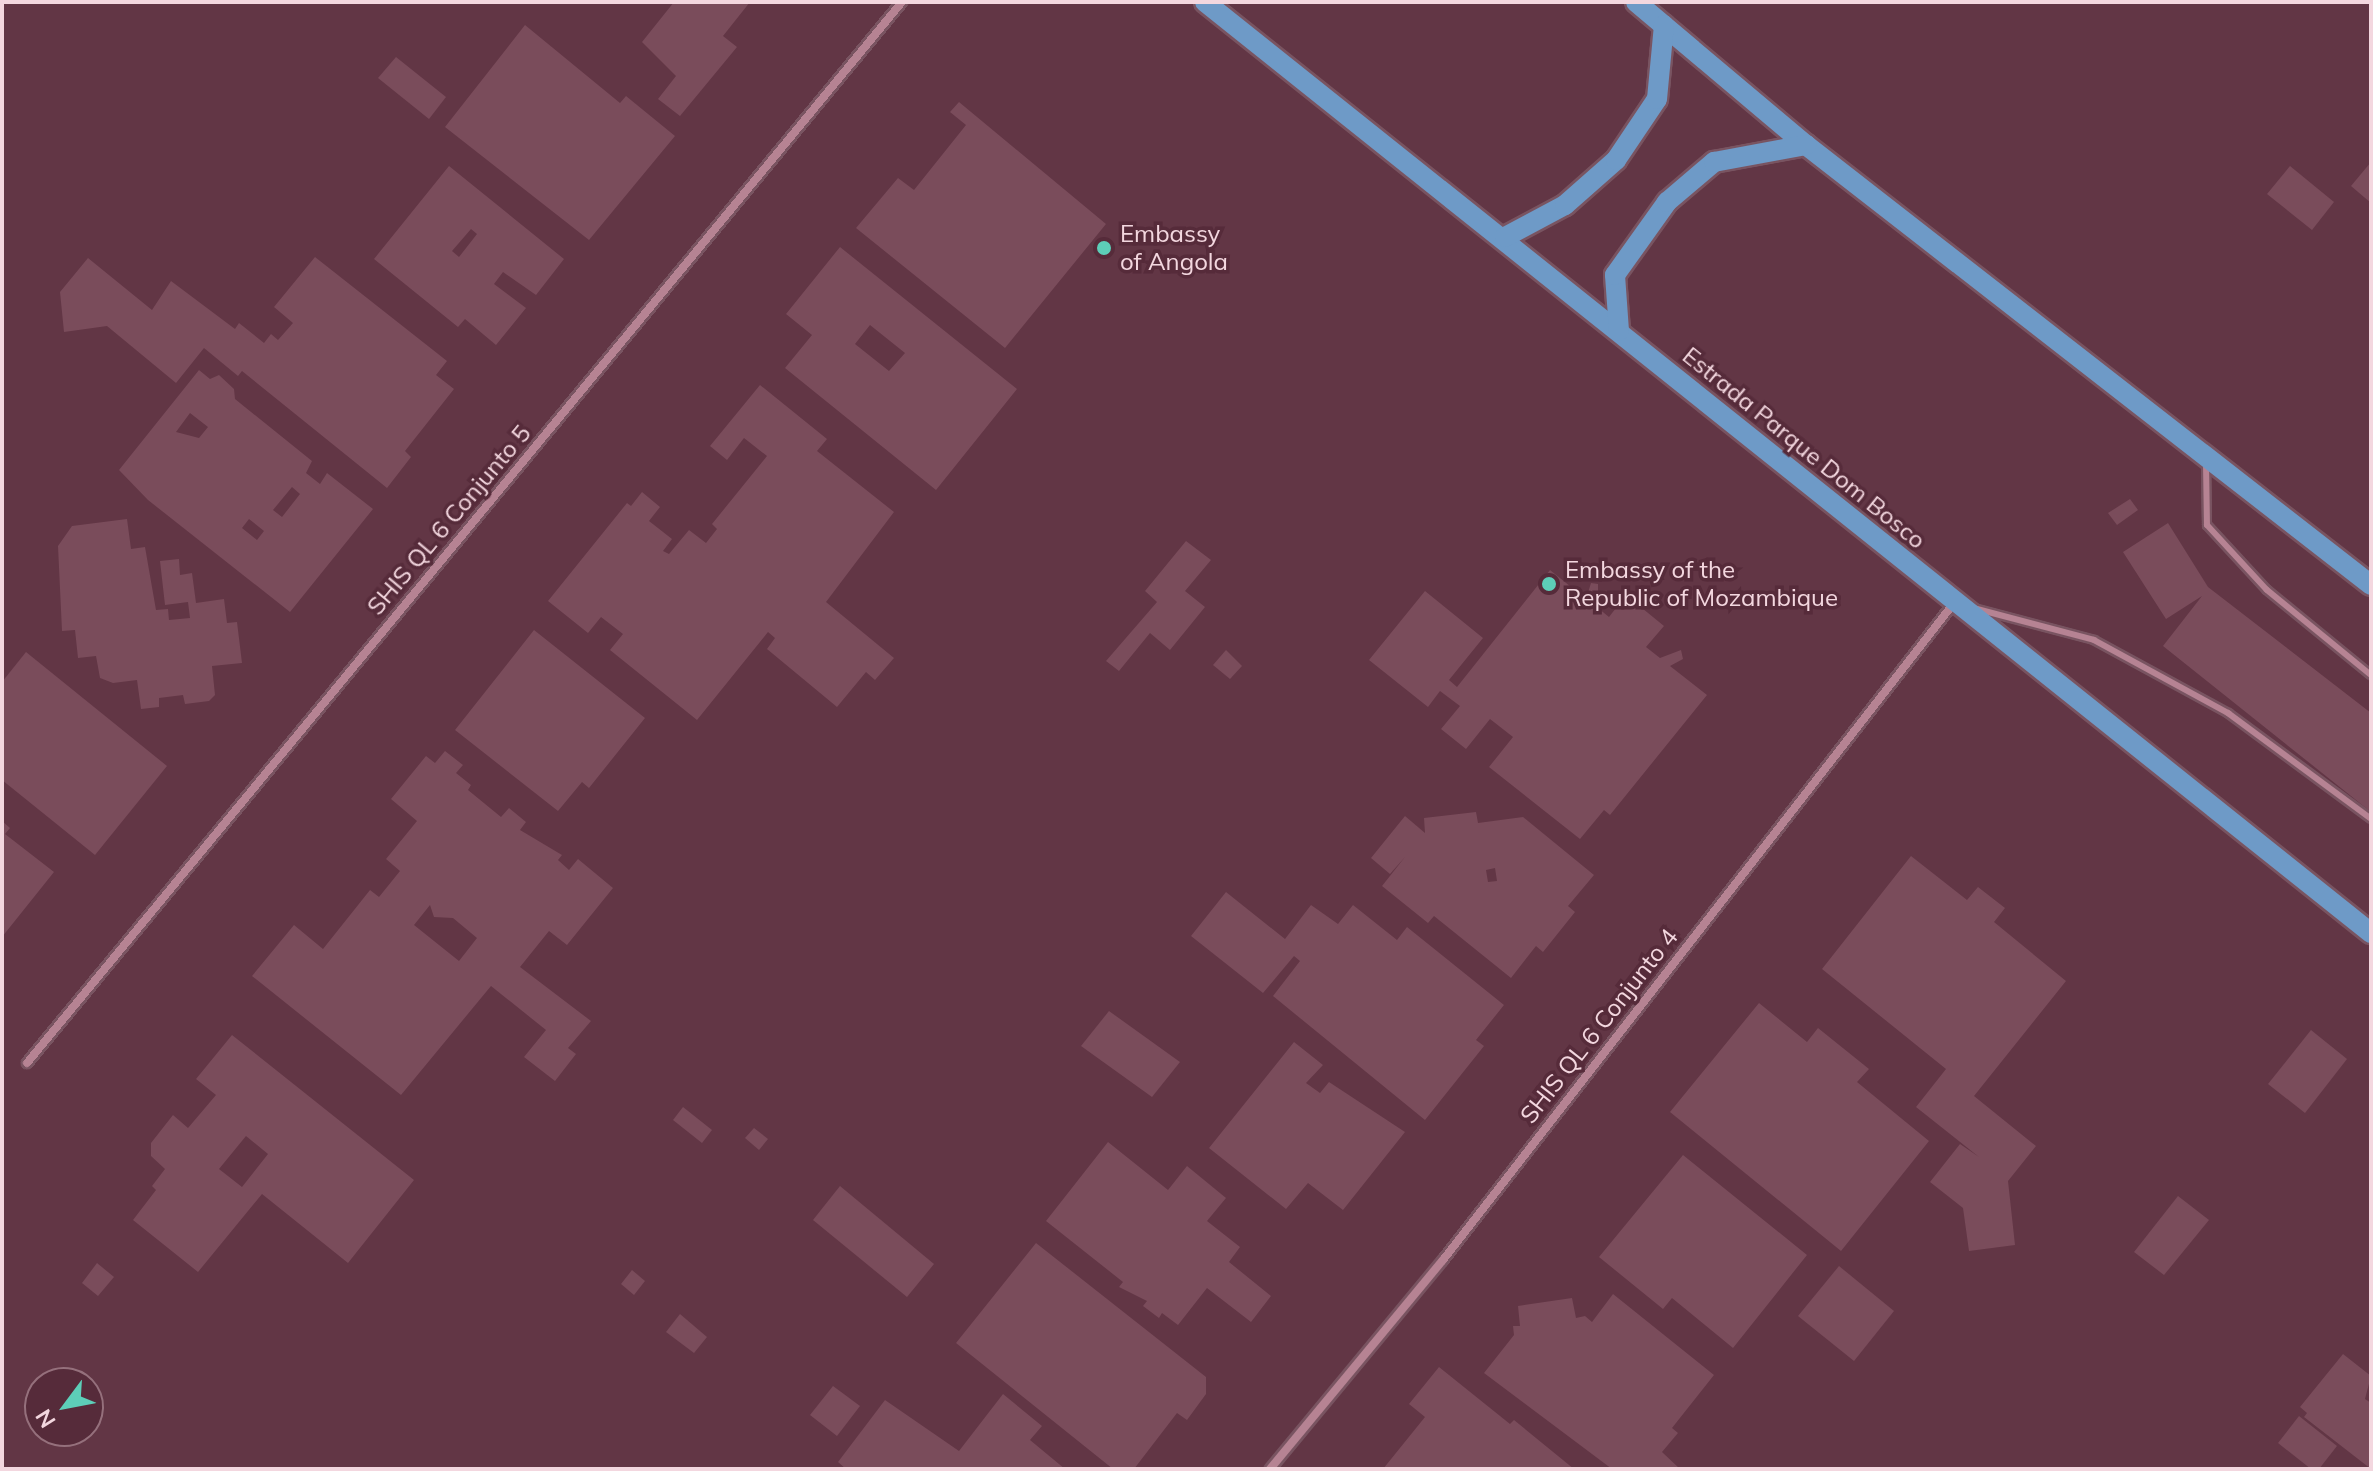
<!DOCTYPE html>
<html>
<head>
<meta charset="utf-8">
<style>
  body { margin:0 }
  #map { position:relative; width:2373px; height:1471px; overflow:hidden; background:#623645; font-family:Mulish,sans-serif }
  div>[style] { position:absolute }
  .building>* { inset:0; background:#7a4c5b }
  .roads { filter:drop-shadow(2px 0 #795461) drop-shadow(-2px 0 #795461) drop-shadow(0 2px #795461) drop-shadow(0 -2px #795461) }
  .lane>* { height:6px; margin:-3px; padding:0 3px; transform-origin:3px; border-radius:3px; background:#b68393 }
  .street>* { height:8px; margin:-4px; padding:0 4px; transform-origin:4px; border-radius:4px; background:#b68393 }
  .primary>* { height:20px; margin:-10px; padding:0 10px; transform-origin:10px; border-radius:10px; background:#6e9ac7 }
  .dots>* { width:22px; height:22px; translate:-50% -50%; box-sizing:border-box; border:4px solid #562b3a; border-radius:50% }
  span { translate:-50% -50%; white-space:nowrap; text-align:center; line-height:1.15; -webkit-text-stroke:7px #562b3a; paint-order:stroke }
  .poi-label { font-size:24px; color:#f3d7df }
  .left { translate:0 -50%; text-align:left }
  .street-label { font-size:24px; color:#f3d7df }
  .frame { position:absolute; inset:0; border:4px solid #f3d7df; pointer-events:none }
  .north { position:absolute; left:24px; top:1367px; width:80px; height:80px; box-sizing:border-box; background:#562b3a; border:2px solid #95707c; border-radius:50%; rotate:238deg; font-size:22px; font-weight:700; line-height:32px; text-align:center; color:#f3d7df }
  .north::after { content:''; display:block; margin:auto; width:28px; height:36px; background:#5dceb8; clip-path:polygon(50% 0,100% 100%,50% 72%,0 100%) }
</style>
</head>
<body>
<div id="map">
  <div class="building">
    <i style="clip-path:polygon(674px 2px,750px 2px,723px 36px,737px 47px,680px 116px,658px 99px,676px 76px,642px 42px)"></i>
    <i style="clip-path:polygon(525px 25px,620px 103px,626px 96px,675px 136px,589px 240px,445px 127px)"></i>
    <i style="clip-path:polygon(396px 57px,446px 97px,429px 119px,378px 78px)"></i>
    <i style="clip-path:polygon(959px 102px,1106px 224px,1005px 348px,856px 228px,898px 178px,914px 190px,966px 125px,950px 112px)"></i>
    <i style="clip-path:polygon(2371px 162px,2371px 203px,2351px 186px)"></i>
    <i style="clip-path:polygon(evenodd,449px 166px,564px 259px,536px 295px,503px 272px,494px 284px,526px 308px,496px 345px,465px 319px,458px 327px,374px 259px,449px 166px,471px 229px,477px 234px,459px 257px,452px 251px,471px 229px)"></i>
    <i style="clip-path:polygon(2290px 166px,2334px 202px,2312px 230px,2267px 194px)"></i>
    <i style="clip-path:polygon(evenodd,840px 247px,1017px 389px,936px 490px,785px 368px,812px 335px,786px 314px,840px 247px,870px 325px,905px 353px,889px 371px,855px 344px,870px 325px)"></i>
    <i style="clip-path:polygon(315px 257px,447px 361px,436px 375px,454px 389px,405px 451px,411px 457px,387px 488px,242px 371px,238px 376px,204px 348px,176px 383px,107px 326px,64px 332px,60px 292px,88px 258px,152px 310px,171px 281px,235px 329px,239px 323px,264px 343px,271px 334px,278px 340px,293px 323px,274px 307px)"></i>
    <i style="clip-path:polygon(evenodd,199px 370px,210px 379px,219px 375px,234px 389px,235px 399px,312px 461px,306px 473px,320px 484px,327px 473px,373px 509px,290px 612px,148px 500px,119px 470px,199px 370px,190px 413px,208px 427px,199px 438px,176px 432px,190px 413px,199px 370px,292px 487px,300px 494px,282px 517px,273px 510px,292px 487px,199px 370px,249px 519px,264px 531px,257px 540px,242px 528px,249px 519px)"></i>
    <i style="clip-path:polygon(760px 385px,827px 439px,817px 451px,894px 512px,826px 602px,894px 658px,875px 680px,866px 672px,837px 707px,767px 649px,775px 638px,768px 632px,697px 720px,610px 650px,623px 634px,601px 617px,588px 633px,548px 601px,627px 503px,631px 506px,642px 492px,660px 507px,649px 521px,672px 539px,663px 551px,669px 554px,689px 530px,706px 543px,717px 529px,712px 524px,767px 456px,744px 438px,727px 460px,710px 446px)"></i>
    <i style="clip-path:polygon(2130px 499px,2138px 510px,2117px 525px,2108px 513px)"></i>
    <i style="clip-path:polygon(127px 519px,131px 549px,145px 547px,156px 610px,168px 609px,169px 620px,190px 618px,188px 602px,165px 605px,160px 561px,179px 559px,180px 575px,192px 573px,196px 603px,224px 599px,227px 623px,237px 622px,242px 663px,212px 666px,215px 695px,209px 701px,185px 704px,183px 695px,159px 698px,159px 707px,141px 709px,137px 680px,113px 683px,100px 678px,96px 656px,78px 658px,75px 630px,62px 631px,58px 546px,72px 526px)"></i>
    <i style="clip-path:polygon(2168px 523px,2208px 587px,2371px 713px,2371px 812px,2163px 646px,2202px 596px,2166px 619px,2123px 552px)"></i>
    <i style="clip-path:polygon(1186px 541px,1211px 560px,1185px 591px,1205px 607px,1170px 650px,1150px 633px,1119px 671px,1106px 661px,1157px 602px,1145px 591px)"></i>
    <i style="clip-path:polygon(1550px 570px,1586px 599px,1591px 583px,1598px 584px,1598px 608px,1609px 617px,1626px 595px,1664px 626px,1646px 647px,1660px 658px,1681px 650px,1683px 659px,1670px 666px,1707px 695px,1610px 815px,1604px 810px,1580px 839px,1489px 767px,1513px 737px,1490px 719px,1466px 749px,1441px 729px,1460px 706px,1440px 691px,1428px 707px,1369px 660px,1425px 591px,1483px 638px,1449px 680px,1457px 687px)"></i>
    <i style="clip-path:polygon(534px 630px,645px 718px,589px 788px,582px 782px,558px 811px,455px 730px)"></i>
    <i style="clip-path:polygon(1226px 650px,1242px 666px,1230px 679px,1213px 665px)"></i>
    <i style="clip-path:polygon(26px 652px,167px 766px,95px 855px,2px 780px,2px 682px)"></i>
    <i style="clip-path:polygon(evenodd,445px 751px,463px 765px,456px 773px,471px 785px,468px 790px,501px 817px,509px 808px,526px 822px,520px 830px,562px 855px,558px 860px,569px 870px,578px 859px,613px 888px,567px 945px,549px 931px,520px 967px,591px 1021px,568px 1048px,576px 1054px,555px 1081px,524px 1057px,546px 1030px,491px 986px,401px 1095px,252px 976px,294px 925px,323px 949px,370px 890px,379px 897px,400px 871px,386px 859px,417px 821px,391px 799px,426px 756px,435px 763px,445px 751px,430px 905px,434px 917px,453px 918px,477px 938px,459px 961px,414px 925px,430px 905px)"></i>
    <i style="clip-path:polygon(evenodd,1476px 812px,1478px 823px,1523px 817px,1594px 875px,1568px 906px,1575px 912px,1543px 952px,1536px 946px,1511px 978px,1434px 916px,1428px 923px,1382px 886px,1405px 857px,1390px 874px,1371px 858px,1405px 816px,1425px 833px,1424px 818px,1476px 812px,1495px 868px,1497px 881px,1488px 882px,1486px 870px,1495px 868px)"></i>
    <i style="clip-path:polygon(2px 821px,10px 828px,5px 834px,54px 872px,2px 937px)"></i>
    <i style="clip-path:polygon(1911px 856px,1967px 900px,1978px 887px,2005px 908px,1994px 922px,2066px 981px,1974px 1096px,2036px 1146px,2008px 1181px,2015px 1245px,1969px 1251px,1963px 1208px,1930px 1182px,1960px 1144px,1979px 1157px,1916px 1107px,1946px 1069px,1822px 969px)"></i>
    <i style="clip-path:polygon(1226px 892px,1285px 939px,1311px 905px,1338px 924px,1353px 905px,1397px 940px,1407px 927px,1504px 1005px,1476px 1040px,1484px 1046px,1425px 1120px,1273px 996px,1300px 961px,1294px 956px,1263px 993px,1191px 936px)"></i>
    <i style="clip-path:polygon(1759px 1003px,1807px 1042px,1818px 1028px,1869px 1069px,1857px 1082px,1929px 1141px,1841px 1251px,1670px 1112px)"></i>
    <i style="clip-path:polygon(1109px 1011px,1180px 1062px,1152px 1097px,1081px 1046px)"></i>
    <i style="clip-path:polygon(2311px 1030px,2347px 1059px,2305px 1113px,2268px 1084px)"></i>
    <i style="clip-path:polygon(evenodd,232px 1035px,414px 1180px,348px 1263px,262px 1194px,198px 1272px,133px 1220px,156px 1190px,152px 1186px,165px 1169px,151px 1156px,151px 1143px,173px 1115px,188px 1128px,216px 1095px,196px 1079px,232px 1035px,246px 1136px,268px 1154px,242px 1187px,219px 1169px,246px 1136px)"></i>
    <i style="clip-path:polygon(1294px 1042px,1323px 1065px,1306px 1083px,1320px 1093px,1329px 1082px,1405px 1132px,1343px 1210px,1308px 1183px,1286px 1209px,1209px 1148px)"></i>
    <i style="clip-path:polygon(683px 1107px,712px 1130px,702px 1143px,673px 1120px)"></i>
    <i style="clip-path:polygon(754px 1128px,768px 1139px,759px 1150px,745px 1138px)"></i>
    <i style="clip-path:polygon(1108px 1142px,1168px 1190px,1187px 1166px,1226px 1198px,1207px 1221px,1240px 1247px,1229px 1262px,1271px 1296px,1251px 1322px,1207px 1288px,1178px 1325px,1162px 1313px,1159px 1318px,1143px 1306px,1147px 1301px,1119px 1287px,1123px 1282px,1046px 1221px)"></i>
    <i style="clip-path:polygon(1683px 1155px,1807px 1255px,1733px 1348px,1672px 1298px,1663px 1309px,1599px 1257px)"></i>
    <i style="clip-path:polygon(840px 1186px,934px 1264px,907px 1297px,813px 1220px)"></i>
    <i style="clip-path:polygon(2178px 1196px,2209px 1220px,2164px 1275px,2134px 1252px)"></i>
    <i style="clip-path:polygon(1036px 1243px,1206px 1377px,1206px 1394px,1187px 1420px,1177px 1413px,1134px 1469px,1113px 1469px,956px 1343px)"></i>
    <i style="clip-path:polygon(97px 1263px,114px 1277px,98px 1296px,82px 1283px)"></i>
    <i style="clip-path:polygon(1839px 1266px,1894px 1311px,1854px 1361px,1798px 1316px)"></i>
    <i style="clip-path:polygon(632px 1270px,645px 1281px,634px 1295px,621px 1284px)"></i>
    <i style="clip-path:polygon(1613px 1294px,1714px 1375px,1672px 1428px,1678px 1433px,1662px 1452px,1680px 1469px,1612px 1469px,1484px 1373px,1514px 1335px,1513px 1326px,1520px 1326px,1518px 1306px,1572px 1298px,1576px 1318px,1585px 1316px,1592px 1322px)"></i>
    <i style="clip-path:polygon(680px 1314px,707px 1337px,694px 1353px,666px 1332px)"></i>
    <i style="clip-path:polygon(2343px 1354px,2371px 1376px,2365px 1399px,2371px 1403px,2371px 1469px,2304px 1417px,2307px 1413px,2300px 1407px)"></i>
    <i style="clip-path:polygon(1439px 1367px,1510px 1424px,1514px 1420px,1574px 1469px,1383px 1469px,1425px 1417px,1409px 1404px)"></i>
    <i style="clip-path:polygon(833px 1386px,860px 1406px,837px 1436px,810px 1415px)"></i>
    <i style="clip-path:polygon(1003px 1394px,1042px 1426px,1030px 1440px,1065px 1469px,846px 1469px,838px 1462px,885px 1400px,959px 1451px)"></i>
    <i style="clip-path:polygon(2299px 1416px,2337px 1446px,2319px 1469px,2311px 1469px,2278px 1443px)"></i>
  </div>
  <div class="roads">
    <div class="lane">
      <i style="left:2206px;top:463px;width:62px;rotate:89.1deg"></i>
      <i style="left:2207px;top:525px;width:88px;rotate:47.3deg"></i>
      <i style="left:2267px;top:590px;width:134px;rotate:39.3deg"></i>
      <i style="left:1977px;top:609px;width:121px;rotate:14.8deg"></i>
      <i style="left:2094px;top:640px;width:153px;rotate:28.6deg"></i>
      <i style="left:2228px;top:713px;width:178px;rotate:36.5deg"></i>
    </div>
    <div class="street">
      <i style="left:27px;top:1063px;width:1375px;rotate:-50.49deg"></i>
      <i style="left:1270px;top:1469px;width:271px;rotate:-50.4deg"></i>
      <i style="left:1443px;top:1260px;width:832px;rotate:-52.13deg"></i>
    </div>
    <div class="primary">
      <i style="left:1205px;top:2px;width:1492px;rotate:38.61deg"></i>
      <i style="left:1636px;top:2px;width:222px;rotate:40.1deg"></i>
      <i style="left:1806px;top:145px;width:716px;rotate:37.91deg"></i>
      <i style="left:1505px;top:237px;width:68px;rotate:-28.1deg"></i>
      <i style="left:1565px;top:205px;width:68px;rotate:-41.4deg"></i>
      <i style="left:1616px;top:160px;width:73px;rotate:-56.1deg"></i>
      <i style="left:1657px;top:99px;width:74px;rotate:-84.6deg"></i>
      <i style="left:1619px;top:331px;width:56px;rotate:-94.1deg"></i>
      <i style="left:1615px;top:275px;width:90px;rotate:-54.5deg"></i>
      <i style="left:1667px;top:202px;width:62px;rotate:-40.4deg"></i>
      <i style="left:1714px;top:162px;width:94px;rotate:-10.5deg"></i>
    </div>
  </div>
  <div class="dots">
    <i style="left:1104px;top:248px;background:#5dceb8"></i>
    <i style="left:1549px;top:584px;background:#5dceb8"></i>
  </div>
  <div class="poi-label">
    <span class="left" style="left:1120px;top:248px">Embassy<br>of Angola</span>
    <span class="left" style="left:1565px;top:584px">Embassy of the<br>Republic of Mozambique</span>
  </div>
  <div class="street-label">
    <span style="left:1804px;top:448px;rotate:39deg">Estrada Parque Dom Bosco</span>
    <span style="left:449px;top:520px;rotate:-50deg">SHIS QL 6 Conjunto 5</span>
    <span style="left:1599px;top:1026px;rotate:-52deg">SHIS QL 6 Conjunto 4</span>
  </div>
  <div class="frame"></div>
  <div class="north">N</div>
</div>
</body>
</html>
